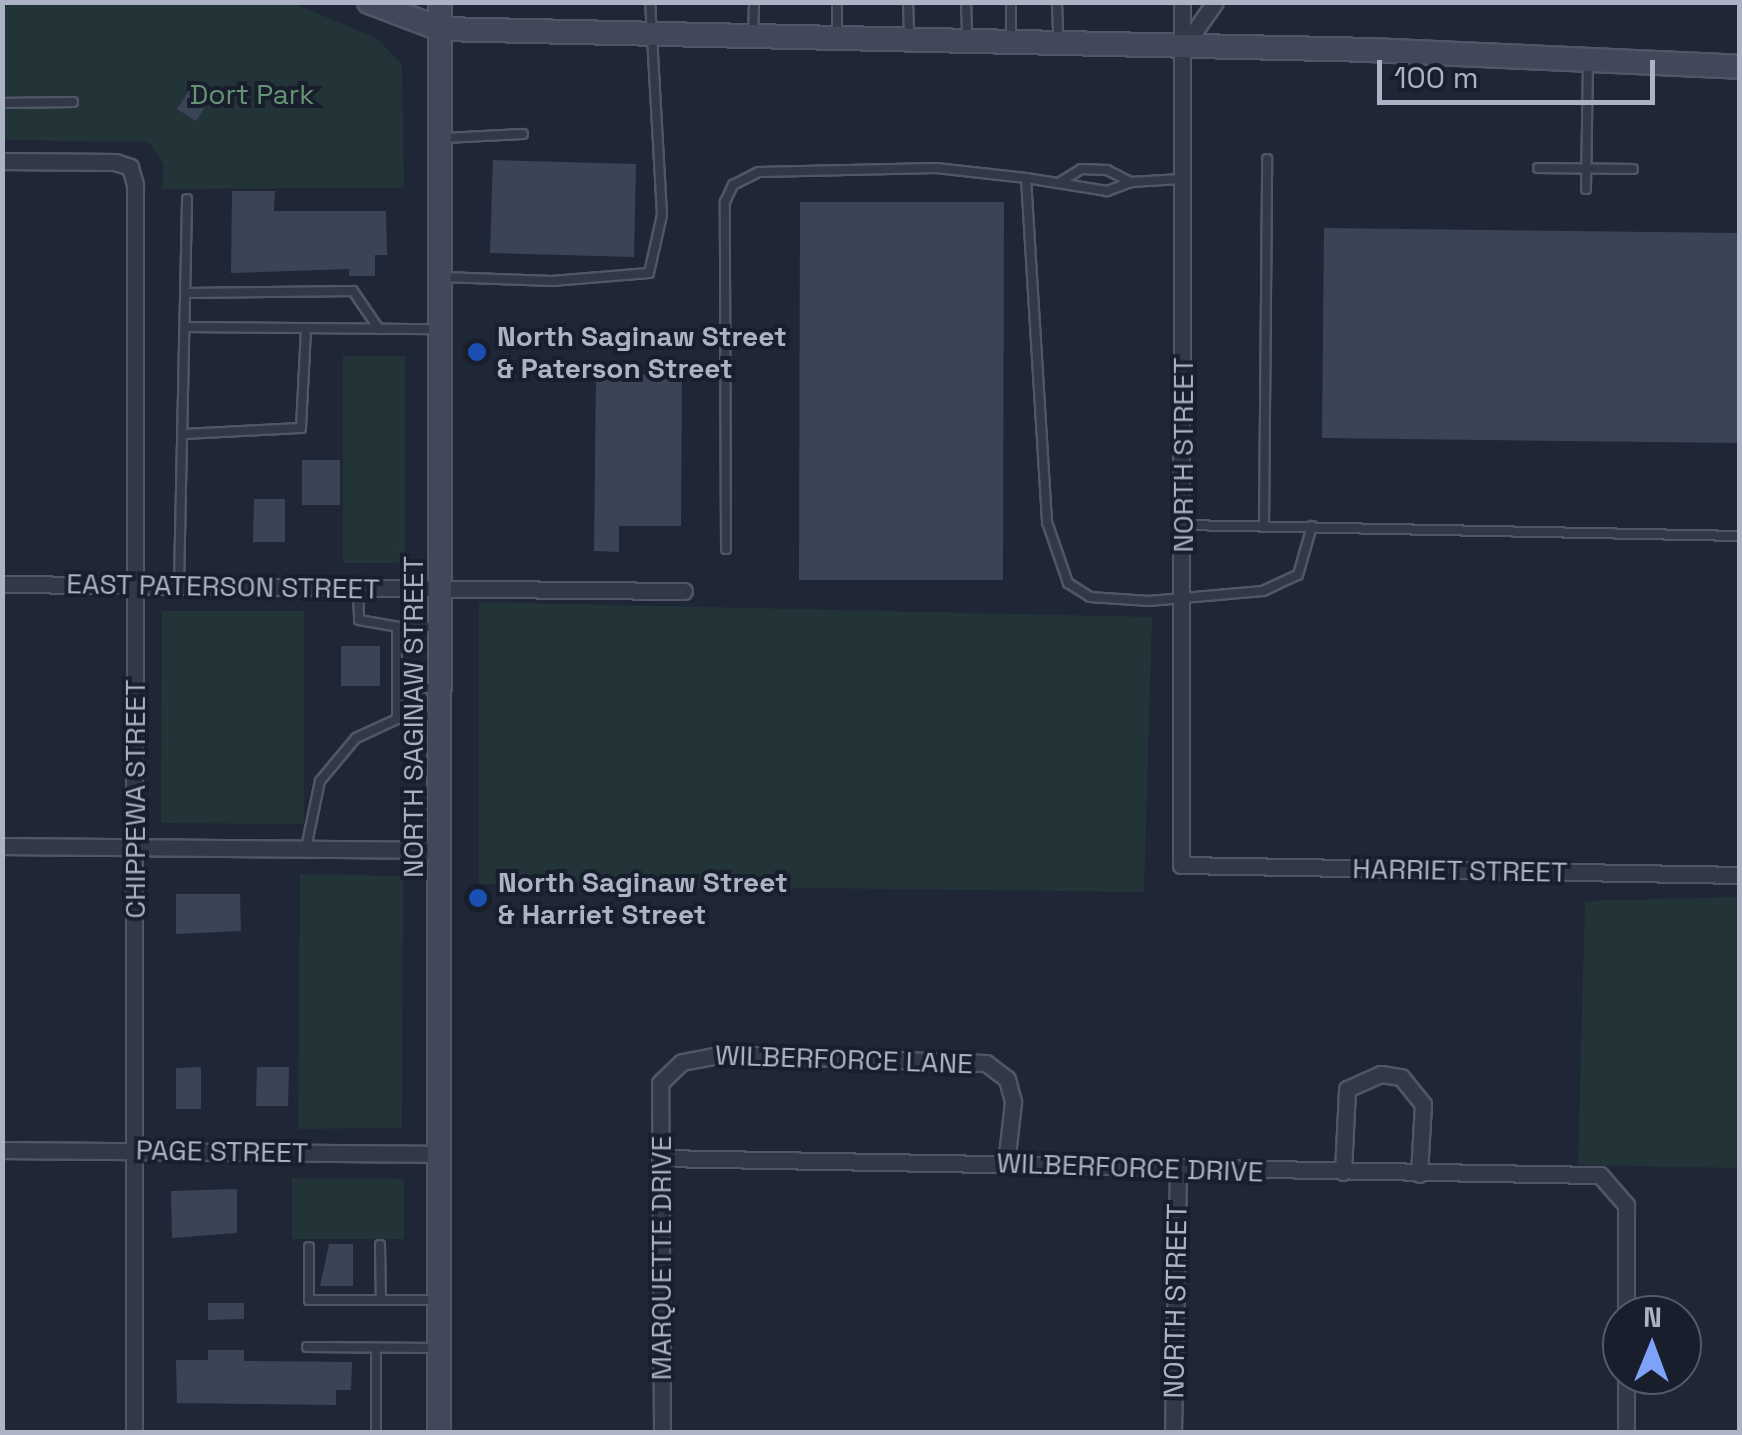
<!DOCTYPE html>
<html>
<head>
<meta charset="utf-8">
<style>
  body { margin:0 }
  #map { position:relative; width:1742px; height:1435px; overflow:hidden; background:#1f2736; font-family:"Space Grotesk",sans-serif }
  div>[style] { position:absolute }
  .green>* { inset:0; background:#223438 }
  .building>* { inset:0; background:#3b4457 }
  .roads { filter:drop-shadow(2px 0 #505665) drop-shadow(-2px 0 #505665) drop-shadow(0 2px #505665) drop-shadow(0 -2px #505665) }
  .lane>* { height:8px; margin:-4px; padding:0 4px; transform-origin:4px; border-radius:4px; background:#323946 }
  .street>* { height:15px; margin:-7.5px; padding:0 7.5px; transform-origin:7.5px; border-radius:7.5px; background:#323946 }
  .secondary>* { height:22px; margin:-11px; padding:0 11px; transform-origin:11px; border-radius:11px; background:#40485a }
  .dots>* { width:28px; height:28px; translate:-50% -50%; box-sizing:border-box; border:5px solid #181e2b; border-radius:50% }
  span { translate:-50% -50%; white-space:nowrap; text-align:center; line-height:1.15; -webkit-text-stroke:8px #181e2b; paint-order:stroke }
  .park-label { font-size:28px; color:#649473 }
  .poi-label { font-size:28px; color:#acb3c4; font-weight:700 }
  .left { translate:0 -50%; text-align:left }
  .street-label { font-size:28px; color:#acb3c4 }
  .frame { position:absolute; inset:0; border:5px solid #acb3c4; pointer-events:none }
  .north { position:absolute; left:1602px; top:1295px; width:100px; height:100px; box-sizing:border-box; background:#181e2b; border:2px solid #535a68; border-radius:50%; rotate:1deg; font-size:28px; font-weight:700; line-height:40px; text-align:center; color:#acb3c4 }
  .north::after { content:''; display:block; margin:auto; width:35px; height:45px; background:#7da2f8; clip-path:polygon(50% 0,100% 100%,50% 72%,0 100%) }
  .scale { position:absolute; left:1377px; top:60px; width:278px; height:45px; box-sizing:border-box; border:5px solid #acb3c4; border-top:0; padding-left:12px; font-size:30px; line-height:35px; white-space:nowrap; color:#acb3c4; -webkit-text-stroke:8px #181e2b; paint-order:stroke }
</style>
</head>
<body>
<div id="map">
  <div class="green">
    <i style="clip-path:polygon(2px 3px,293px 3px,378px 39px,402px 65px,404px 188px,162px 189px,164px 164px,149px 142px,3px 140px)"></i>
    <i style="clip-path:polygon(343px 356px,405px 356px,405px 563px,343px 563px)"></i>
    <i style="clip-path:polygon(479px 602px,1152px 617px,1144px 892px,479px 884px)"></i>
    <i style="clip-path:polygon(162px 611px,304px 611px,304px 824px,161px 823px)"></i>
    <i style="clip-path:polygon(300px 874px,403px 876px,402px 1128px,298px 1129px)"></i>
    <i style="clip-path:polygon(1739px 897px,1739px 1168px,1578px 1165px,1585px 901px)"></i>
    <i style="clip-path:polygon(292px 1178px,404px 1179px,404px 1239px,292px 1239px)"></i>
  </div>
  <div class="building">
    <i style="clip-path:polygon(193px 84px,212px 96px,196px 121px,177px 109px)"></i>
    <i style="clip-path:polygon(493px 160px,636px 164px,634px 257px,490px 253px)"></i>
    <i style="clip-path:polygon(232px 191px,275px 191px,274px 211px,386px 211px,387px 255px,375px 255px,375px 276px,349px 276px,349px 269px,231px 273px)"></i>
    <i style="clip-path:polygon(800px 202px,1004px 202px,1003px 580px,799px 580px)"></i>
    <i style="clip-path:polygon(1324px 228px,1740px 233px,1740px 443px,1322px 438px)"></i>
    <i style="clip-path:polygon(596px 374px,682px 375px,681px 526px,619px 526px,619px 552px,594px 551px)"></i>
    <i style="clip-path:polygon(302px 460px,340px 460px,340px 505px,302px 505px)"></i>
    <i style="clip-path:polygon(254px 499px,285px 499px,285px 542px,253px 542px)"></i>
    <i style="clip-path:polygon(341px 646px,380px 646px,380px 686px,341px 686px)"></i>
    <i style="clip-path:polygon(176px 894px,240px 894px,241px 931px,176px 934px)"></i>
    <i style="clip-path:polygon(201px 1067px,201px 1109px,176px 1109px,176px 1068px)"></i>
    <i style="clip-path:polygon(257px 1067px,289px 1067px,288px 1106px,256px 1106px)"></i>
    <i style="clip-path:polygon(237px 1189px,237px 1233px,172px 1238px,171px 1191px)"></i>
    <i style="clip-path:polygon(329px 1244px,353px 1244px,353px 1286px,320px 1286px)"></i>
    <i style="clip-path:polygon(208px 1303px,244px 1303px,244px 1319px,208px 1320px)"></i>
    <i style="clip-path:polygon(208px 1350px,244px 1350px,244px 1361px,352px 1362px,351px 1390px,336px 1390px,336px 1405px,177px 1403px,176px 1360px,208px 1360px)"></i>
  </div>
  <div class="roads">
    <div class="lane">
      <i style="left:908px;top:2px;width:34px;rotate:88deg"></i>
      <i style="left:966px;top:2px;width:36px;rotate:88deg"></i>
      <i style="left:1057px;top:2px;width:36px;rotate:88deg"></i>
      <i style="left:753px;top:33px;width:31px;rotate:-88deg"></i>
      <i style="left:837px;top:33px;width:31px;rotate:-90deg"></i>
      <i style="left:1011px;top:38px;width:36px;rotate:-90deg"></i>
      <i style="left:2px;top:103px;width:71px;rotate:-0.8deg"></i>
      <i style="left:444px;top:138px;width:79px;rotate:-2.9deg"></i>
      <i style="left:1538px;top:168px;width:95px;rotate:0.6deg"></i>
      <i style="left:1062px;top:181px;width:22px;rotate:-32deg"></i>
      <i style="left:1081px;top:169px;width:26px;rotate:2deg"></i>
      <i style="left:1107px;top:170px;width:27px;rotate:27deg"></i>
      <i style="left:1131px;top:182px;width:26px;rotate:159deg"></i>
      <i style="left:1107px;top:191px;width:82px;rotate:-170.9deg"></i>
      <i style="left:1026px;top:178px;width:345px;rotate:86.5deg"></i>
      <i style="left:1047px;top:522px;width:65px;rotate:71deg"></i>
      <i style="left:1068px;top:583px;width:26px;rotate:32deg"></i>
      <i style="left:1090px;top:597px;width:59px;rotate:3.9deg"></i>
      <i style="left:1149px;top:601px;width:114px;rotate:-5deg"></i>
      <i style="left:1263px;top:591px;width:38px;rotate:-25deg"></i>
      <i style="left:1298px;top:575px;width:51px;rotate:-74.1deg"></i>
      <i style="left:1131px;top:182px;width:50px;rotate:-3.4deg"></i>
      <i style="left:1586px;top:189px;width:127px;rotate:-89.1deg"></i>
      <i style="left:443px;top:277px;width:109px;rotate:2.1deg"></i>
      <i style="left:552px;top:281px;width:97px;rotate:-4.7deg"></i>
      <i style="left:649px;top:273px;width:59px;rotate:-77.4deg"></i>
      <i style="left:662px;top:215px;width:213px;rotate:-93.2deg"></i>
      <i style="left:186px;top:293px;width:167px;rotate:-0.7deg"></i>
      <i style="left:353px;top:291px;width:46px;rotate:55.6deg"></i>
      <i style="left:185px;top:327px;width:254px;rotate:0.5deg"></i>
      <i style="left:183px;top:434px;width:118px;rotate:-2.9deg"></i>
      <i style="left:301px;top:428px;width:100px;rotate:-87.1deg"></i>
      <i style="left:1183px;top:525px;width:557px;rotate:1.13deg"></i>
      <i style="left:1264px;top:526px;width:367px;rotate:-89.5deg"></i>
      <i style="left:726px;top:549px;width:347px;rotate:-90.2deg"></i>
      <i style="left:725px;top:202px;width:19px;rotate:-65deg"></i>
      <i style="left:733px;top:185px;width:29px;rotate:-27deg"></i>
      <i style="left:759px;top:172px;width:177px;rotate:-1.3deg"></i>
      <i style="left:936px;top:168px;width:91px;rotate:6.3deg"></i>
      <i style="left:179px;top:584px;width:385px;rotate:-88.8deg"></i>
      <i style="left:358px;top:589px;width:31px;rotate:88deg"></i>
      <i style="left:359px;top:620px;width:39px;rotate:10deg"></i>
      <i style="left:397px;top:627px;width:92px;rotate:90deg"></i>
      <i style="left:397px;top:627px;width:41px"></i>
      <i style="left:397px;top:688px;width:37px"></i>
      <i style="left:306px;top:848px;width:68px;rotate:-78.2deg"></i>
      <i style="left:320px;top:781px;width:56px;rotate:-50.1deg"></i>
      <i style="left:356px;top:738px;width:45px;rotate:-24.9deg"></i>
      <i style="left:397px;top:719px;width:40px;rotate:-4.3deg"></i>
      <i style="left:380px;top:1245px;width:55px;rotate:89deg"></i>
      <i style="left:309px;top:1247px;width:53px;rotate:90deg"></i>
      <i style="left:309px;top:1300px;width:126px"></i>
      <i style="left:307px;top:1347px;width:127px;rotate:0.5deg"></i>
      <i style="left:376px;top:1432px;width:84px;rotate:-90deg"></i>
    </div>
    <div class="street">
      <i style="left:1182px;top:2px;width:863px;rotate:90.07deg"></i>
      <i style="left:1181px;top:865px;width:559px;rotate:1.02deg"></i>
      <i style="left:1185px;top:45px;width:52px;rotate:-55.1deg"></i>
      <i style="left:2px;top:161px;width:113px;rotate:0.5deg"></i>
      <i style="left:115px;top:162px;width:16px;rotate:18deg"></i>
      <i style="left:130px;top:167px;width:19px;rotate:74deg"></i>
      <i style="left:135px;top:185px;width:1247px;rotate:90.05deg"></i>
      <i style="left:2px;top:584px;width:682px;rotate:0.59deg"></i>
      <i style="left:2px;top:846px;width:440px;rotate:0.5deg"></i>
      <i style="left:2px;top:1150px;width:440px;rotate:0.5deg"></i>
      <i style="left:660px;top:1158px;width:940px;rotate:1.04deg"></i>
      <i style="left:1600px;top:1175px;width:40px;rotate:49deg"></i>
      <i style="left:1626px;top:1205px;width:110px;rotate:90deg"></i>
      <i style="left:1343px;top:1172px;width:83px;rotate:-87.2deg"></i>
      <i style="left:1347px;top:1089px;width:37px;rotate:-24deg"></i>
      <i style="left:1381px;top:1074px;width:20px;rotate:9deg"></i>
      <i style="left:1401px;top:1077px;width:35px;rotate:51deg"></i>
      <i style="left:1423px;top:1104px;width:70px;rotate:93.3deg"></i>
      <i style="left:662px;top:1432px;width:349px;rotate:-90.3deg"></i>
      <i style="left:660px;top:1083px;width:30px;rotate:-44deg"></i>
      <i style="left:682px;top:1062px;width:44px;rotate:-10.5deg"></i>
      <i style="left:725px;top:1054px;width:261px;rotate:2deg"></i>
      <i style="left:986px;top:1063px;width:26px;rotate:37deg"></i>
      <i style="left:1007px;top:1079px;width:24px;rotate:75deg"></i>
      <i style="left:1013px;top:1102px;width:61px;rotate:96.5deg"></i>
      <i style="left:1173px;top:1432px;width:263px;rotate:-88.9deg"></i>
      <i style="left:1626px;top:1432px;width:57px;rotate:-90deg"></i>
    </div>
    <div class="secondary">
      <i style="left:369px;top:2px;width:76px;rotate:20.8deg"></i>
      <i style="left:440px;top:29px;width:930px;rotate:1.29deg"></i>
      <i style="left:1370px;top:50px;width:370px;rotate:2.6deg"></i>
      <i style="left:439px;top:1432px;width:1430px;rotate:-89.96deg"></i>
    </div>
  </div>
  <div class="dots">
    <i style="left:477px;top:352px;background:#1a4fb4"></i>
    <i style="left:478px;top:898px;background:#1a4fb4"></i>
  </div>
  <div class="park-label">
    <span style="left:252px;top:94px">Dort Park</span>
  </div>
  <div class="poi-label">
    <span class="left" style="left:497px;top:352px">North Saginaw Street<br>&amp; Paterson Street</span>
    <span class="left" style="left:498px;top:898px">North Saginaw Street<br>&amp; Harriet Street</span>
  </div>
  <div class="street-label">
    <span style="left:1183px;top:455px;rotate:-90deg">NORTH STREET</span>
    <span style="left:223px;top:586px;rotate:1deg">EAST PATERSON STREET</span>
    <span style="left:413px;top:717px;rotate:-90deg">NORTH SAGINAW STREET</span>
    <span style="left:135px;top:799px;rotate:-90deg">CHIPPEWA STREET</span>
    <span style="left:1460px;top:870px;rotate:1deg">HARRIET STREET</span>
    <span style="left:844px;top:1059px;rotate:2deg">WILBERFORCE LANE</span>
    <span style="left:222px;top:1151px;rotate:1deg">PAGE STREET</span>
    <span style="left:1130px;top:1167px;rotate:2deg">WILBERFORCE DRIVE</span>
    <span style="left:661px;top:1258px;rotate:-90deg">MARQUETTE DRIVE</span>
    <span style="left:1175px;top:1301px;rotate:-89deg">NORTH STREET</span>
  </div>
  <div class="frame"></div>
  <div class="north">N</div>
  <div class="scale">100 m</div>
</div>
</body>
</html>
